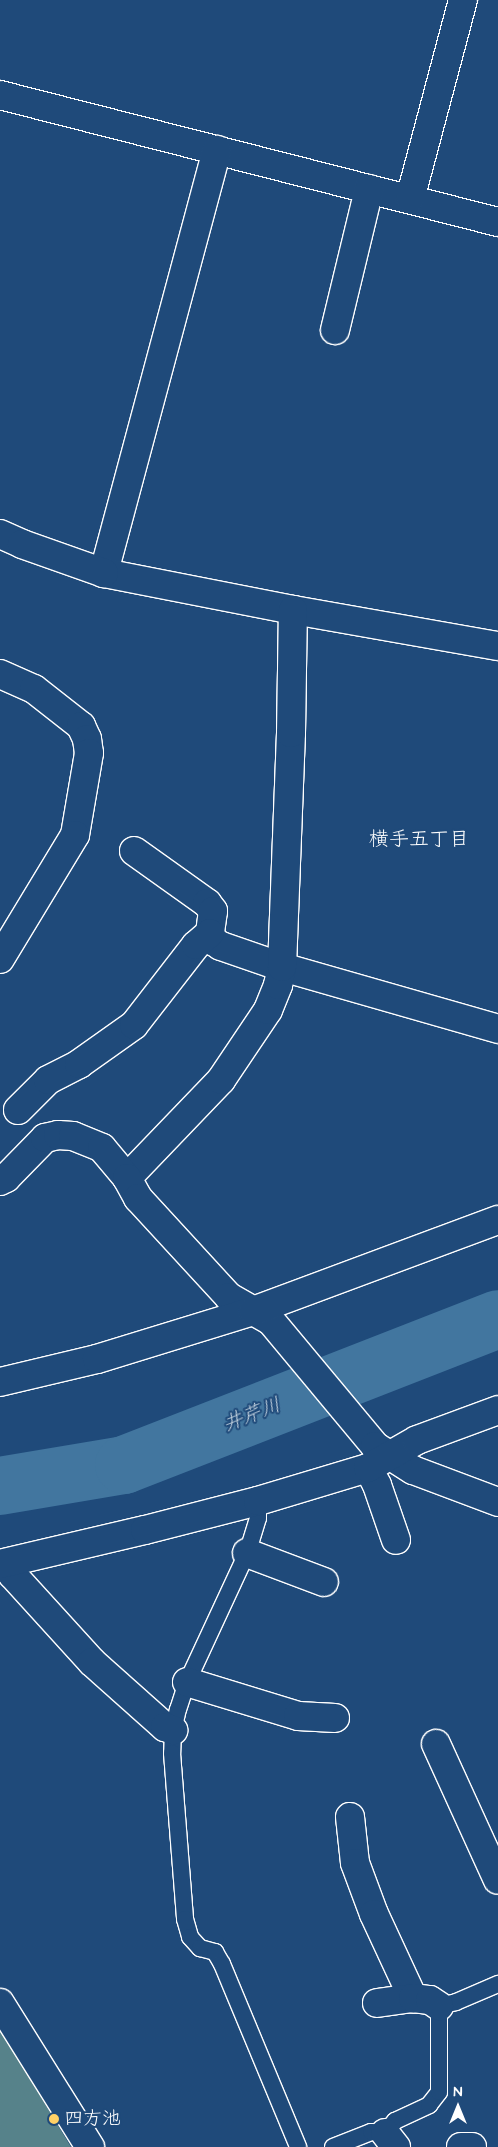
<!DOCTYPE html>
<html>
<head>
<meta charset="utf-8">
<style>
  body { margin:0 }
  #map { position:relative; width:498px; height:2147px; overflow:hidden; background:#1f4a7a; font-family:"Architects Daughter","Klee One",sans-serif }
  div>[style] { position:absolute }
  .green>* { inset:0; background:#56828a }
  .river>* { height:58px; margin:-29px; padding:0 29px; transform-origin:29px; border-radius:29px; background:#42769f }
  .roads { filter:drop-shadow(1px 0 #fff) drop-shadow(-1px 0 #fff) drop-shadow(0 1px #fff) drop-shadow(0 -1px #fff) }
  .service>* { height:16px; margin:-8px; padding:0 8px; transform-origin:8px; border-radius:8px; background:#1f4a7a }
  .minor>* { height:28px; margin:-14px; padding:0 14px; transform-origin:14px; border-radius:14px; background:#1f4a7a }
  .dots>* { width:14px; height:14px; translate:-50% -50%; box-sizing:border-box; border:2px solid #1f4a7a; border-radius:50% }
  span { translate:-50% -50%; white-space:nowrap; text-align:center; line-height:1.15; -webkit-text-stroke:4px #1f4a7a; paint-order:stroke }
  .poi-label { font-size:19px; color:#fff }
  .left { translate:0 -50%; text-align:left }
  .neighbourhood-label { font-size:20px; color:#fff }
  .water-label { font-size:20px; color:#d0dde7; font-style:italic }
  .north { position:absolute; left:433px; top:2082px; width:50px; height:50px; -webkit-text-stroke:4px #1f4a7a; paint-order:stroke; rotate:0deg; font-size:14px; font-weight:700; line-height:20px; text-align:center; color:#fff }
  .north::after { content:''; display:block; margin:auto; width:18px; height:22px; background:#fff; clip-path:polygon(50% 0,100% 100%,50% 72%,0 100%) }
</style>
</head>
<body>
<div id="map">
  <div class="green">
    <i style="clip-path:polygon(0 2029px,71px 2147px,0 2147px)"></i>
  </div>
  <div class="river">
    <i style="left:0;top:1486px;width:126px;rotate:-9.6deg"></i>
    <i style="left:124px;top:1465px;width:401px;rotate:-21.3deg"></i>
  </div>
  <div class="roads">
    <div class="service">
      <i style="left:258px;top:1501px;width:17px;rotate:90deg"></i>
      <i style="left:258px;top:1518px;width:37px;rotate:107deg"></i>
      <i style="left:247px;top:1553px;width:142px;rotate:114.9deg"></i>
      <i style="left:187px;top:1682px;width:28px;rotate:108deg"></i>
      <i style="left:178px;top:1709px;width:22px;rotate:103deg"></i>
      <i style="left:173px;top:1730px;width:23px;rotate:92deg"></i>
      <i style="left:172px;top:1753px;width:167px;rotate:85.5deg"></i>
      <i style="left:185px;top:1919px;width:19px;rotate:74deg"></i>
      <i style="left:190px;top:1937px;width:15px;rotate:48deg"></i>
      <i style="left:200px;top:1948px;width:16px;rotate:15deg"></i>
      <i style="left:215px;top:1952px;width:14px;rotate:60deg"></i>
      <i style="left:222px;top:1964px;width:198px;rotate:67.4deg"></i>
      <i style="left:333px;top:2147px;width:41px;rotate:-21.5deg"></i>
      <i style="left:371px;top:2132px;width:14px;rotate:4deg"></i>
      <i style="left:385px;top:2133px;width:16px;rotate:-50deg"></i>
      <i style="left:395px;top:2121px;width:38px;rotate:-25deg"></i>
      <i style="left:429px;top:2105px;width:16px;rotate:-52deg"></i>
      <i style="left:439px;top:2092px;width:86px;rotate:-90deg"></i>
      <i style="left:439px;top:2006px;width:17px;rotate:-13deg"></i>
      <i style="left:456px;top:2002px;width:46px;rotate:-23.2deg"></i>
    </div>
    <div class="minor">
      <i style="left:0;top:95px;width:514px;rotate:14.31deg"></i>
      <i style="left:217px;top:150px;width:438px;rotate:105deg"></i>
      <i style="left:104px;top:573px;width:193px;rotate:11.1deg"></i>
      <i style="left:293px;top:610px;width:208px;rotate:10deg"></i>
      <i style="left:410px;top:199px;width:206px;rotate:-75.1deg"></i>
      <i style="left:335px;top:330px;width:145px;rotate:-76.4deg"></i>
      <i style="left:0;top:534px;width:24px;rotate:24deg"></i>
      <i style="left:22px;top:544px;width:87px;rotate:19.5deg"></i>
      <i style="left:0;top:674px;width:37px;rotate:24deg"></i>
      <i style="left:34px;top:689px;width:60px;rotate:38.2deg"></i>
      <i style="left:81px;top:726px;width:14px;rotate:65deg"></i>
      <i style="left:87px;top:739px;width:14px;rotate:82deg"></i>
      <i style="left:89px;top:753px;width:83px;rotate:99.7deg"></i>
      <i style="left:75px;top:835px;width:145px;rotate:121.2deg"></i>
      <i style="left:134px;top:851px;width:90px;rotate:35.5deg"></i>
      <i style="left:207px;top:903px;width:10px;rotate:53deg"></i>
      <i style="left:213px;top:911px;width:22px;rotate:98deg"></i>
      <i style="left:210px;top:933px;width:9px;rotate:69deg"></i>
      <i style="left:213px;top:941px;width:9px;rotate:32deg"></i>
      <i style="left:221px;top:946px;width:65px;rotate:19deg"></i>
      <i style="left:282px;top:967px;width:225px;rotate:16deg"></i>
      <i style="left:18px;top:1110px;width:42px;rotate:-45deg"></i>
      <i style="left:48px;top:1080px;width:35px;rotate:-27deg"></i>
      <i style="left:79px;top:1064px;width:67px;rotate:-35.3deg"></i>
      <i style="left:134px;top:1025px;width:101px;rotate:-52.2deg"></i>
      <i style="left:196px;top:945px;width:18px;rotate:-41deg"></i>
      <i style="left:127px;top:1178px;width:136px;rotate:-46.2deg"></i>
      <i style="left:221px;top:1080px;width:84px;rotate:-56.1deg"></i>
      <i style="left:268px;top:1010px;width:27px;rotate:-68deg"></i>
      <i style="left:278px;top:985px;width:18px;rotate:-77deg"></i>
      <i style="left:282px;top:967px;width:234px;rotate:-87.8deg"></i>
      <i style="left:291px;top:733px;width:123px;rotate:-89.1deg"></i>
      <i style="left:0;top:1181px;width:7px;rotate:-27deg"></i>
      <i style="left:6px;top:1178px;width:56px;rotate:-45.7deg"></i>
      <i style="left:45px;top:1138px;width:13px;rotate:-13deg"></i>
      <i style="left:58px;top:1135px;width:15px;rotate:4deg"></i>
      <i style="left:73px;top:1136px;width:31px;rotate:22deg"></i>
      <i style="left:102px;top:1148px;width:39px;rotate:50deg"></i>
      <i style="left:127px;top:1178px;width:23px;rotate:61deg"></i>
      <i style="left:138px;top:1198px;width:134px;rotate:47.4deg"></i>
      <i style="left:229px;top:1297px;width:48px;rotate:29.7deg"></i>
      <i style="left:271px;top:1321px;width:163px;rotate:50.2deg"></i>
      <i style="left:375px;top:1446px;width:45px;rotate:32.3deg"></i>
      <i style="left:413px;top:1470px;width:91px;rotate:20.6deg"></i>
      <i style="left:0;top:1382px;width:100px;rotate:-13.3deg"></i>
      <i style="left:97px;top:1359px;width:163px;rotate:-17.1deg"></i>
      <i style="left:253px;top:1311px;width:261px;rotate:-20.4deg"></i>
      <i style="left:368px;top:1468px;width:19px;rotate:62deg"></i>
      <i style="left:377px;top:1485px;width:58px;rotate:70.9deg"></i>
      <i style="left:247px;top:1553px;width:82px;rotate:20.6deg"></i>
      <i style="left:6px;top:1563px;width:13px;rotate:61deg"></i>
      <i style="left:12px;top:1574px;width:119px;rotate:47.7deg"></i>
      <i style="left:92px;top:1662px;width:98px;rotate:41.7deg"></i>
      <i style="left:165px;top:1727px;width:9px;rotate:21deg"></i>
      <i style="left:0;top:1564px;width:149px;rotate:-13.2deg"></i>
      <i style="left:145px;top:1530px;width:117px;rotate:-14.4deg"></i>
      <i style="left:258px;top:1501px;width:115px;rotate:-16.7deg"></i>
      <i style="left:368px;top:1468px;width:56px;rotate:-29.7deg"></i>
      <i style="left:417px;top:1440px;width:86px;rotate:-20.3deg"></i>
      <i style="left:187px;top:1682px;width:116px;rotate:17deg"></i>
      <i style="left:298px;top:1716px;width:37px;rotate:3deg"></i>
      <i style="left:436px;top:1744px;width:149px;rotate:65.5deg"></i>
      <i style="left:350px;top:1817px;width:46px;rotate:83.8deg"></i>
      <i style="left:355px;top:1863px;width:54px;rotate:69.6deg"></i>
      <i style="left:374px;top:1914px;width:93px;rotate:65.1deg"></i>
      <i style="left:0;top:2003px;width:170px;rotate:58deg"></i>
      <i style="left:377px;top:2003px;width:36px;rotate:-8deg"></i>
      <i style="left:413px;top:1998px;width:17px;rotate:7deg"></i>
      <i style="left:430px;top:2000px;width:11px;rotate:34deg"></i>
      <i style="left:385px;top:2133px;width:18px;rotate:52deg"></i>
      <i style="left:461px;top:2147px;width:11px"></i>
    </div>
  </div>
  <div class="dots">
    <i style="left:54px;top:2119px;background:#ffd166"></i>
  </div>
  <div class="poi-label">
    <span class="left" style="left:64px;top:2119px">四方池</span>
  </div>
  <div class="neighbourhood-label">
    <span style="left:419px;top:839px">横手五丁目</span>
  </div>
  <div class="water-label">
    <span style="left:252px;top:1415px;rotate:-21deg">井芹川</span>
  </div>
  <div class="north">N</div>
</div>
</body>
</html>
